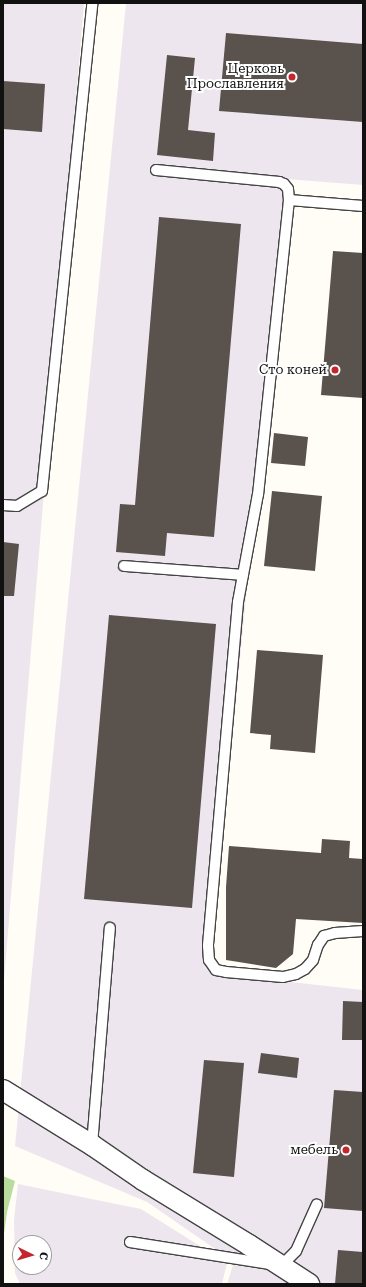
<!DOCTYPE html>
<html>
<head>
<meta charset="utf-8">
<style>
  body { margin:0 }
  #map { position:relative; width:366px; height:1287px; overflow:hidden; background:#fffdf5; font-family:"Roboto Serif",serif }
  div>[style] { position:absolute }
  .industrial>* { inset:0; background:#eee6ef }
  .forest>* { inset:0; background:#b9dc9c }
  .building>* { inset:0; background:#5a524d }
  .roads { filter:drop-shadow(1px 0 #444) drop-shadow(-1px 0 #444) drop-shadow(0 1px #444) drop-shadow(0 -1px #444) }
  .lane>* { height:10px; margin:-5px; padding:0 5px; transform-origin:5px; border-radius:5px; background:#fff }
  .street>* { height:20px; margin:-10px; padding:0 10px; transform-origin:10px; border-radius:10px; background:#fff }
  .dots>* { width:11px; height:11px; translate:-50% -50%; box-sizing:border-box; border:2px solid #fff; border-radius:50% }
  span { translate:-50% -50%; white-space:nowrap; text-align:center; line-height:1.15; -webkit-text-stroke:4px #fff; paint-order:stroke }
  .poi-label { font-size:13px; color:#111 }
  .right { translate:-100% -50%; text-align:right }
  .frame { position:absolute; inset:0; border:4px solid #111; pointer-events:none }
  .north { position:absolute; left:12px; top:1235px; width:40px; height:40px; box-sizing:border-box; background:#fff; border:1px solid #a0a0a0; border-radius:50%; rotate:95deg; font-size:11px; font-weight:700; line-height:16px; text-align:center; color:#111 }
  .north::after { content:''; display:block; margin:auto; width:14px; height:18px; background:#c4262e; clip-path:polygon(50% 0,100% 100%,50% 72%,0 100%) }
</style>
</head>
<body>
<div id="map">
  <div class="industrial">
    <i style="clip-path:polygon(3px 3px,84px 3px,3px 993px)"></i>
    <i style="clip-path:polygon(126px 3px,363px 3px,363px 185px,286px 179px,210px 973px,363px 990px,363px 1284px,227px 1284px,234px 1262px,147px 1202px,15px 1146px)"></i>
    <i style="clip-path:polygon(evenodd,18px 1184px,141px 1209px,227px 1263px,222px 1284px,20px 1284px,15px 1273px,14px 1220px,18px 1184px,20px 1243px,44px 1243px,44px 1267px,20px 1267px,20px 1243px)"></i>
  </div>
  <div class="forest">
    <i style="clip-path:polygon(3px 1176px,15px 1181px,7px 1212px,3px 1241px)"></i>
  </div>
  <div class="building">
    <i style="clip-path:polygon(226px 33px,363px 44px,363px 122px,219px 111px)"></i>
    <i style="clip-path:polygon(167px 55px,195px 58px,188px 130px,215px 133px,213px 161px,157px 155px)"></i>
    <i style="clip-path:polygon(3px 81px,45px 84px,42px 132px,3px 129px)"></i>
    <i style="clip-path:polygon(159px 217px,241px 224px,214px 537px,167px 533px,165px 556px,116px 552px,120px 504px,135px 505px)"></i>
    <i style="clip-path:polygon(333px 251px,363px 253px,363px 398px,321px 395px)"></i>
    <i style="clip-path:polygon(274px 433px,308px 437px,305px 466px,271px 463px)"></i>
    <i style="clip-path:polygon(272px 491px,322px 496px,315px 571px,264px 566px)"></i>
    <i style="clip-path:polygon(3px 542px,19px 544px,14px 596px,3px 596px)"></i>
    <i style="clip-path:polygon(109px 615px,216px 624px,192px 908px,84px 899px)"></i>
    <i style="clip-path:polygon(257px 650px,323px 655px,315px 753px,270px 749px,271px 735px,250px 733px)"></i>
    <i style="clip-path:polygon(322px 839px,350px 841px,349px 858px,363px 859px,363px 923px,296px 919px,293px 954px,276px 968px,226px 960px,226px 887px,229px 846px,321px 853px)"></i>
    <i style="clip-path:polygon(343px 1001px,363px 1002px,363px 1040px,342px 1040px)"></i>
    <i style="clip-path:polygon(261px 1053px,299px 1058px,297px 1078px,258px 1073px)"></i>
    <i style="clip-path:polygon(204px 1060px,244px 1063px,234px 1177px,193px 1173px)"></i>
    <i style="clip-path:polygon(334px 1090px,363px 1092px,363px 1211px,324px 1208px)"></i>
    <i style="clip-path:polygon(338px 1250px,363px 1252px,363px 1284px,335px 1284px)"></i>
  </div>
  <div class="roads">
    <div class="lane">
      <i style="left:156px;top:170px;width:124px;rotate:5.6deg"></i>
      <i style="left:279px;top:182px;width:5px;rotate:22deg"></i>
      <i style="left:284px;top:184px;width:6px;rotate:51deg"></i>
      <i style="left:288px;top:189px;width:11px;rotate:85deg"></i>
      <i style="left:363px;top:206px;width:74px;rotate:-175.4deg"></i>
      <i style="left:289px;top:200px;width:296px;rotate:96deg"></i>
      <i style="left:258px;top:494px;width:110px;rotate:100.5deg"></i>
      <i style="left:238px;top:602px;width:345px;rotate:95deg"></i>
      <i style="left:208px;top:946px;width:14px;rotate:86deg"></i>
      <i style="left:209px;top:960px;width:12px;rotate:55deg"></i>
      <i style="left:216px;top:970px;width:10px;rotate:11deg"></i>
      <i style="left:226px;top:972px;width:57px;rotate:5deg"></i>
      <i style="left:283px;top:977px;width:13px;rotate:-13deg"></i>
      <i style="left:296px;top:974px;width:10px;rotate:-29deg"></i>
      <i style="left:305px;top:969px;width:12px;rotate:-48deg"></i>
      <i style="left:313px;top:960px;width:16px;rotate:-72deg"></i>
      <i style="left:318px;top:945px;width:11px;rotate:-56deg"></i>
      <i style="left:324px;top:936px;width:11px;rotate:-15deg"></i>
      <i style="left:335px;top:933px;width:28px;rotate:-4deg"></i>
      <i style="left:3px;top:505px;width:14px;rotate:4deg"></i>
      <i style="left:17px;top:506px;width:29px;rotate:-31deg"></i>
      <i style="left:42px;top:491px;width:491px;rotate:-84.1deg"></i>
      <i style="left:124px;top:566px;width:119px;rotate:4.3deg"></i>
      <i style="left:92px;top:1145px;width:218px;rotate:-85.3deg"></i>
      <i style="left:130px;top:1242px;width:153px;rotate:9deg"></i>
      <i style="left:281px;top:1266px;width:21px;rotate:-45deg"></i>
      <i style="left:296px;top:1251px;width:51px;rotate:-65.9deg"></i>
    </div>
    <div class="street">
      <i style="left:3px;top:1090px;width:105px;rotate:31.7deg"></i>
      <i style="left:92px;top:1145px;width:62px;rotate:34.5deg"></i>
      <i style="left:143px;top:1180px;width:124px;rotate:31.5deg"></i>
      <i style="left:249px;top:1245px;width:72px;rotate:33deg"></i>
    </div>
  </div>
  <div class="dots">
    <i style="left:292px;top:77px;background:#c4262e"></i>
    <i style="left:335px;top:370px;background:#c4262e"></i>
    <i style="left:346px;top:1150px;background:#c4262e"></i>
  </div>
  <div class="poi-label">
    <span class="right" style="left:284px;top:77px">Церковь<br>Прославления</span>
    <span class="right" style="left:327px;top:370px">Сто коней</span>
    <span class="right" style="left:338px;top:1150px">мебель</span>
  </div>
  <div class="frame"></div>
  <div class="north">С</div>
</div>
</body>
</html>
